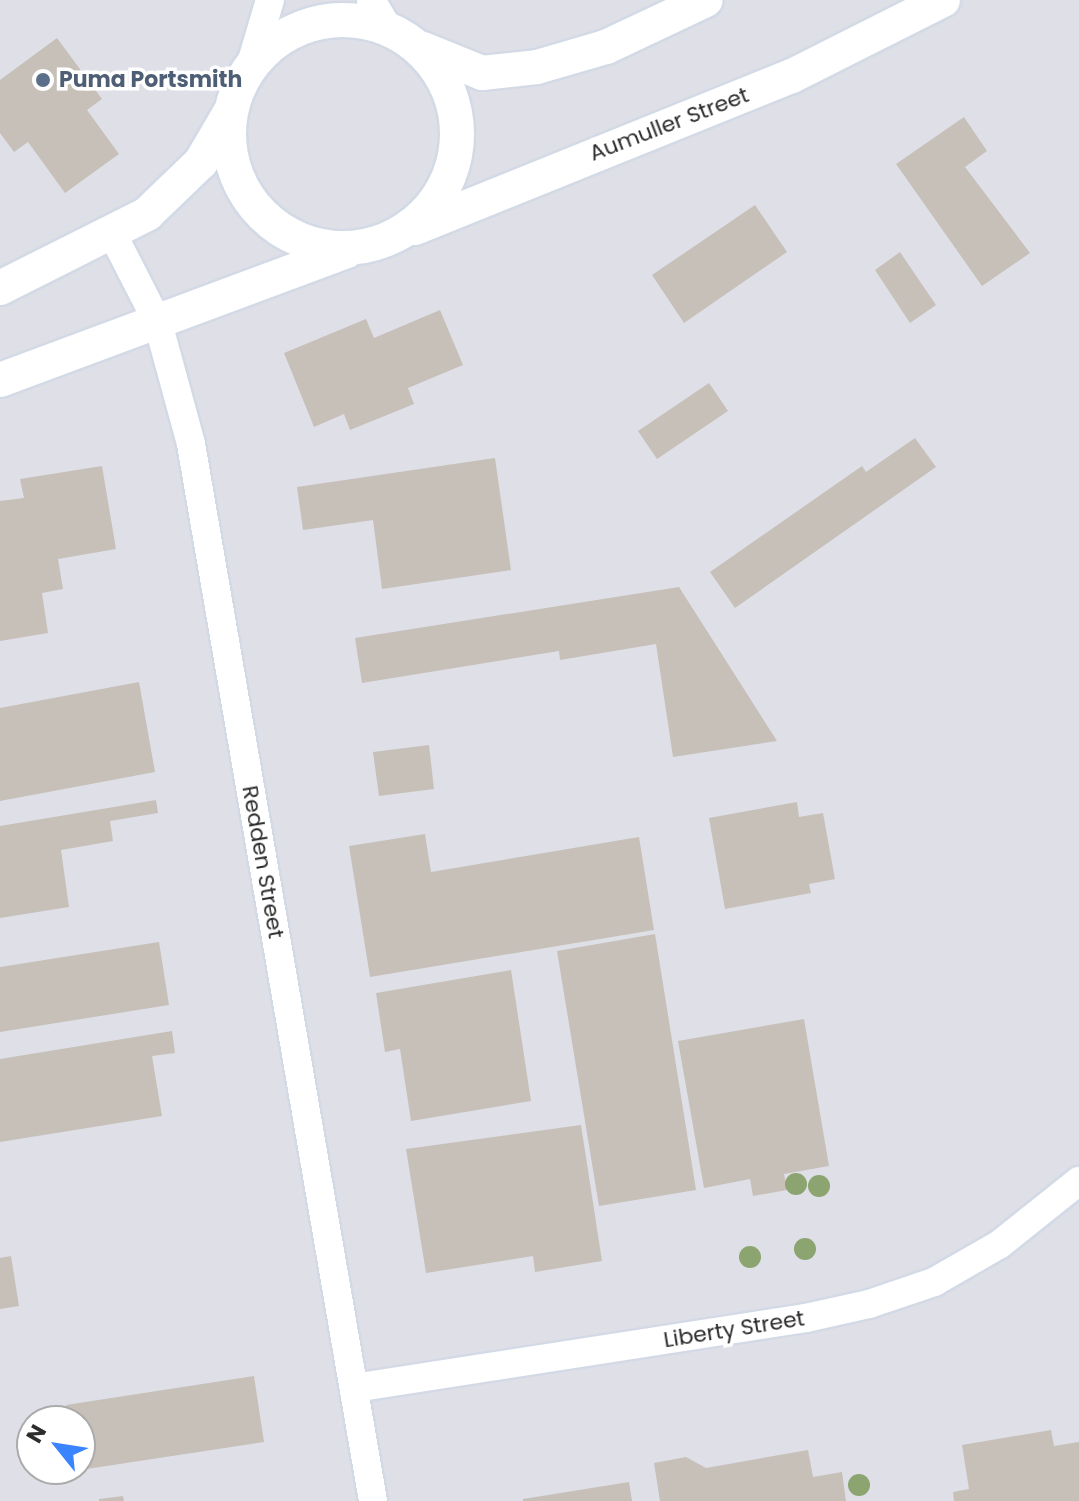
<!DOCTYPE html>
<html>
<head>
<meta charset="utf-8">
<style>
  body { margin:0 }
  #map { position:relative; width:1079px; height:1501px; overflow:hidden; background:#efe4de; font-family:Poppins,sans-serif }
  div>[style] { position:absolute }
  .industrial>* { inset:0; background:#dfdfe7 }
  .building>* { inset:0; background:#c6c0b9 }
  .roads { filter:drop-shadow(2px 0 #d3dae6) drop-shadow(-2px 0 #d3dae6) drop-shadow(0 2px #d3dae6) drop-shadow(0 -2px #d3dae6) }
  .minor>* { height:28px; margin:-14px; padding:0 14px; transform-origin:14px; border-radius:14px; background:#fff }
  .tertiary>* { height:34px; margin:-17px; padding:0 17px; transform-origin:17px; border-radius:17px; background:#fff }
  .tertiary>.ring { margin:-17px; padding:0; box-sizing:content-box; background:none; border:34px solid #fff; border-radius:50% }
  .trees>* { width:22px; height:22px; margin:-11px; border-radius:50%; background:#8ba470 }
  .dots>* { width:22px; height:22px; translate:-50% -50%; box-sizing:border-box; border:4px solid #fff; border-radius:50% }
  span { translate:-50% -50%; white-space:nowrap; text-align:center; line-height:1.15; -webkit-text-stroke:7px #fff; paint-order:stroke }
  .service-label { font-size:22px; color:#4e5e75; font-weight:700 }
  .left { translate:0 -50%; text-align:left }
  .street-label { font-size:22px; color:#2c2c2c }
  .north { position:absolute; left:16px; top:1405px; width:80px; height:80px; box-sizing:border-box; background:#fff; border:2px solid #ababab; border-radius:50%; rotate:300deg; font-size:22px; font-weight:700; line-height:32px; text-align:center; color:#2c2c2c }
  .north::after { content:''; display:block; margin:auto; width:28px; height:36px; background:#3a84ff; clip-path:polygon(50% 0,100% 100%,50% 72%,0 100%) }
</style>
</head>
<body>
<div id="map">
  <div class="industrial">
    <i style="clip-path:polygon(evenodd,0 0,1079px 0,1079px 1501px,0 1501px,0 0,32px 1421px,80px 1421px,80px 1469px,32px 1469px,32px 1421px)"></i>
  </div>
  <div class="building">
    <i style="clip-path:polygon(57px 38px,102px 99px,87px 110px,119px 154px,65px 193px,28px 142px,14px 152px,0 133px,0 80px)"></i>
    <i style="clip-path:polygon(964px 117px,987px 151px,965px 167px,1030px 253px,982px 286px,896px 164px)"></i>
    <i style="clip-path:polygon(755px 205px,787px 252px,684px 323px,652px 275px)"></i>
    <i style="clip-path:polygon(900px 252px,936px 305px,910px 323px,875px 270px)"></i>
    <i style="clip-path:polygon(440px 310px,463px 365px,408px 388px,414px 404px,350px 430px,344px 414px,314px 427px,284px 353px,366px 319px,374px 338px)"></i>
    <i style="clip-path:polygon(709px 383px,728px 411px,657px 459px,638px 431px)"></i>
    <i style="clip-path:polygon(915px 438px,936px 467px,735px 608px,710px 572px,862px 466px,866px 472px)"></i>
    <i style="clip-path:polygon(495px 458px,511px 570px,382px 589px,373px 520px,303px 530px,297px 487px)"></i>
    <i style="clip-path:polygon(102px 466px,116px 549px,58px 559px,63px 589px,42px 593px,48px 633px,0 641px,0 501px,24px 498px,20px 479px)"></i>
    <i style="clip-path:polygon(679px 587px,777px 741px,673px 757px,656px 644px,560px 660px,559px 651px,362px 683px,355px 638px)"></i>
    <i style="clip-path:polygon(139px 682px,155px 772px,0 801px,0 708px)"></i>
    <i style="clip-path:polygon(429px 745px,434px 789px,379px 796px,373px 752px)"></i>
    <i style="clip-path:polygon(156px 800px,158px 813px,110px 821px,113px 841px,61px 850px,69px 907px,0 918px,0 826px)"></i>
    <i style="clip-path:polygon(797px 802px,799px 817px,823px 813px,835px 879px,809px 884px,811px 893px,725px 909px,709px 818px)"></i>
    <i style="clip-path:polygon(425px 834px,431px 872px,639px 837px,654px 930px,370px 977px,349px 846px)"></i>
    <i style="clip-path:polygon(655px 934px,696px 1190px,599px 1206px,557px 951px)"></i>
    <i style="clip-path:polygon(159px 942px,169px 1005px,0 1032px,0 967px)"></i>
    <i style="clip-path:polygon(511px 970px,531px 1101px,411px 1121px,400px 1049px,385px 1052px,376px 993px)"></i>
    <i style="clip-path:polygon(804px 1019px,829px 1166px,784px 1174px,787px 1190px,753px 1196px,750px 1179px,704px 1188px,678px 1041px)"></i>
    <i style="clip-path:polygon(172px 1031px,175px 1053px,152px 1056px,162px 1116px,0 1142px,0 1059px)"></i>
    <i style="clip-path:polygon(581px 1125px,602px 1261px,535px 1272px,533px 1256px,426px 1273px,406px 1149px)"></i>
    <i style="clip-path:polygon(11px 1256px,19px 1306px,0 1309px,0 1258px)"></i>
    <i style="clip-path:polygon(254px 1376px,264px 1442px,80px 1470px,80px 1421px,69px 1421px,66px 1405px)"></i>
    <i style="clip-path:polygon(1051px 1430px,1054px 1446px,1079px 1442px,1079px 1501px,954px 1501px,953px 1492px,969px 1489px,962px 1445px)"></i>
    <i style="clip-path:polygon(808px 1450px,813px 1477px,842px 1472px,846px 1501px,660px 1501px,654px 1463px,686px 1457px,706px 1468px)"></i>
    <i style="clip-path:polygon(629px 1482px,632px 1501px,523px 1501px,523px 1499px)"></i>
    <i style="clip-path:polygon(123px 1496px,124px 1501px,99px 1501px,99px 1499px)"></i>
  </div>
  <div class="roads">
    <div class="minor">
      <i style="left:371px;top:0;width:31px;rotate:59deg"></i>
      <i style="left:251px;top:64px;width:67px;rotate:-73.5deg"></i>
      <i style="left:113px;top:235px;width:99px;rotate:62.9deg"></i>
      <i style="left:158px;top:323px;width:125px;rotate:74.7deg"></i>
      <i style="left:191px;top:444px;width:1073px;rotate:80.23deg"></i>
      <i style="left:354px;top:1388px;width:457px;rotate:-8.8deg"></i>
      <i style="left:806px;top:1318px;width:65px;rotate:-12.5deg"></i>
      <i style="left:869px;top:1304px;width:69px;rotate:-18.7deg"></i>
      <i style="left:934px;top:1282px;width:76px;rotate:-29.9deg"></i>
      <i style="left:1000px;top:1244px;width:101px;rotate:-38.6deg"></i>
    </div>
    <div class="tertiary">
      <i class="ring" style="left:229px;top:20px;width:194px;height:194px"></i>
      <i style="left:423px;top:49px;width:64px;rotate:22.1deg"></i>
      <i style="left:482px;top:73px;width:55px;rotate:-6.2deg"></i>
      <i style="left:537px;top:67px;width:72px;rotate:-16.2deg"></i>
      <i style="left:606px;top:47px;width:110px;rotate:-25.2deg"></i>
      <i style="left:415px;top:228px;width:406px;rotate:-22deg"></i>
      <i style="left:792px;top:76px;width:169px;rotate:-26.7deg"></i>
      <i style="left:0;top:288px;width:165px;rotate:-26.7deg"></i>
      <i style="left:147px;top:214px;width:75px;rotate:-43.9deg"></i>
      <i style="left:201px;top:162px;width:56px;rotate:-59.7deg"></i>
      <i style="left:0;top:380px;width:370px;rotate:-20.4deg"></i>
    </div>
  </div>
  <div class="trees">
    <i style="left:796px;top:1184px"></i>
    <i style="left:819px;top:1186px"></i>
    <i style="left:805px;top:1249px"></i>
    <i style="left:750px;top:1257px"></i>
    <i style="left:859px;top:1485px"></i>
  </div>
  <div class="dots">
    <i style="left:43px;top:80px;background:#5c6f8a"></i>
  </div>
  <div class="service-label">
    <span class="left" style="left:59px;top:80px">Puma Portsmith</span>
  </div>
  <div class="street-label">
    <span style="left:669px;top:124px;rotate:-21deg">Aumuller Street</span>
    <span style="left:263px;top:862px;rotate:80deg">Redden Street</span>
    <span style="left:734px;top:1329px;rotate:-9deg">Liberty Street</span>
  </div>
  <div class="north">N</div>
</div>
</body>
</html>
